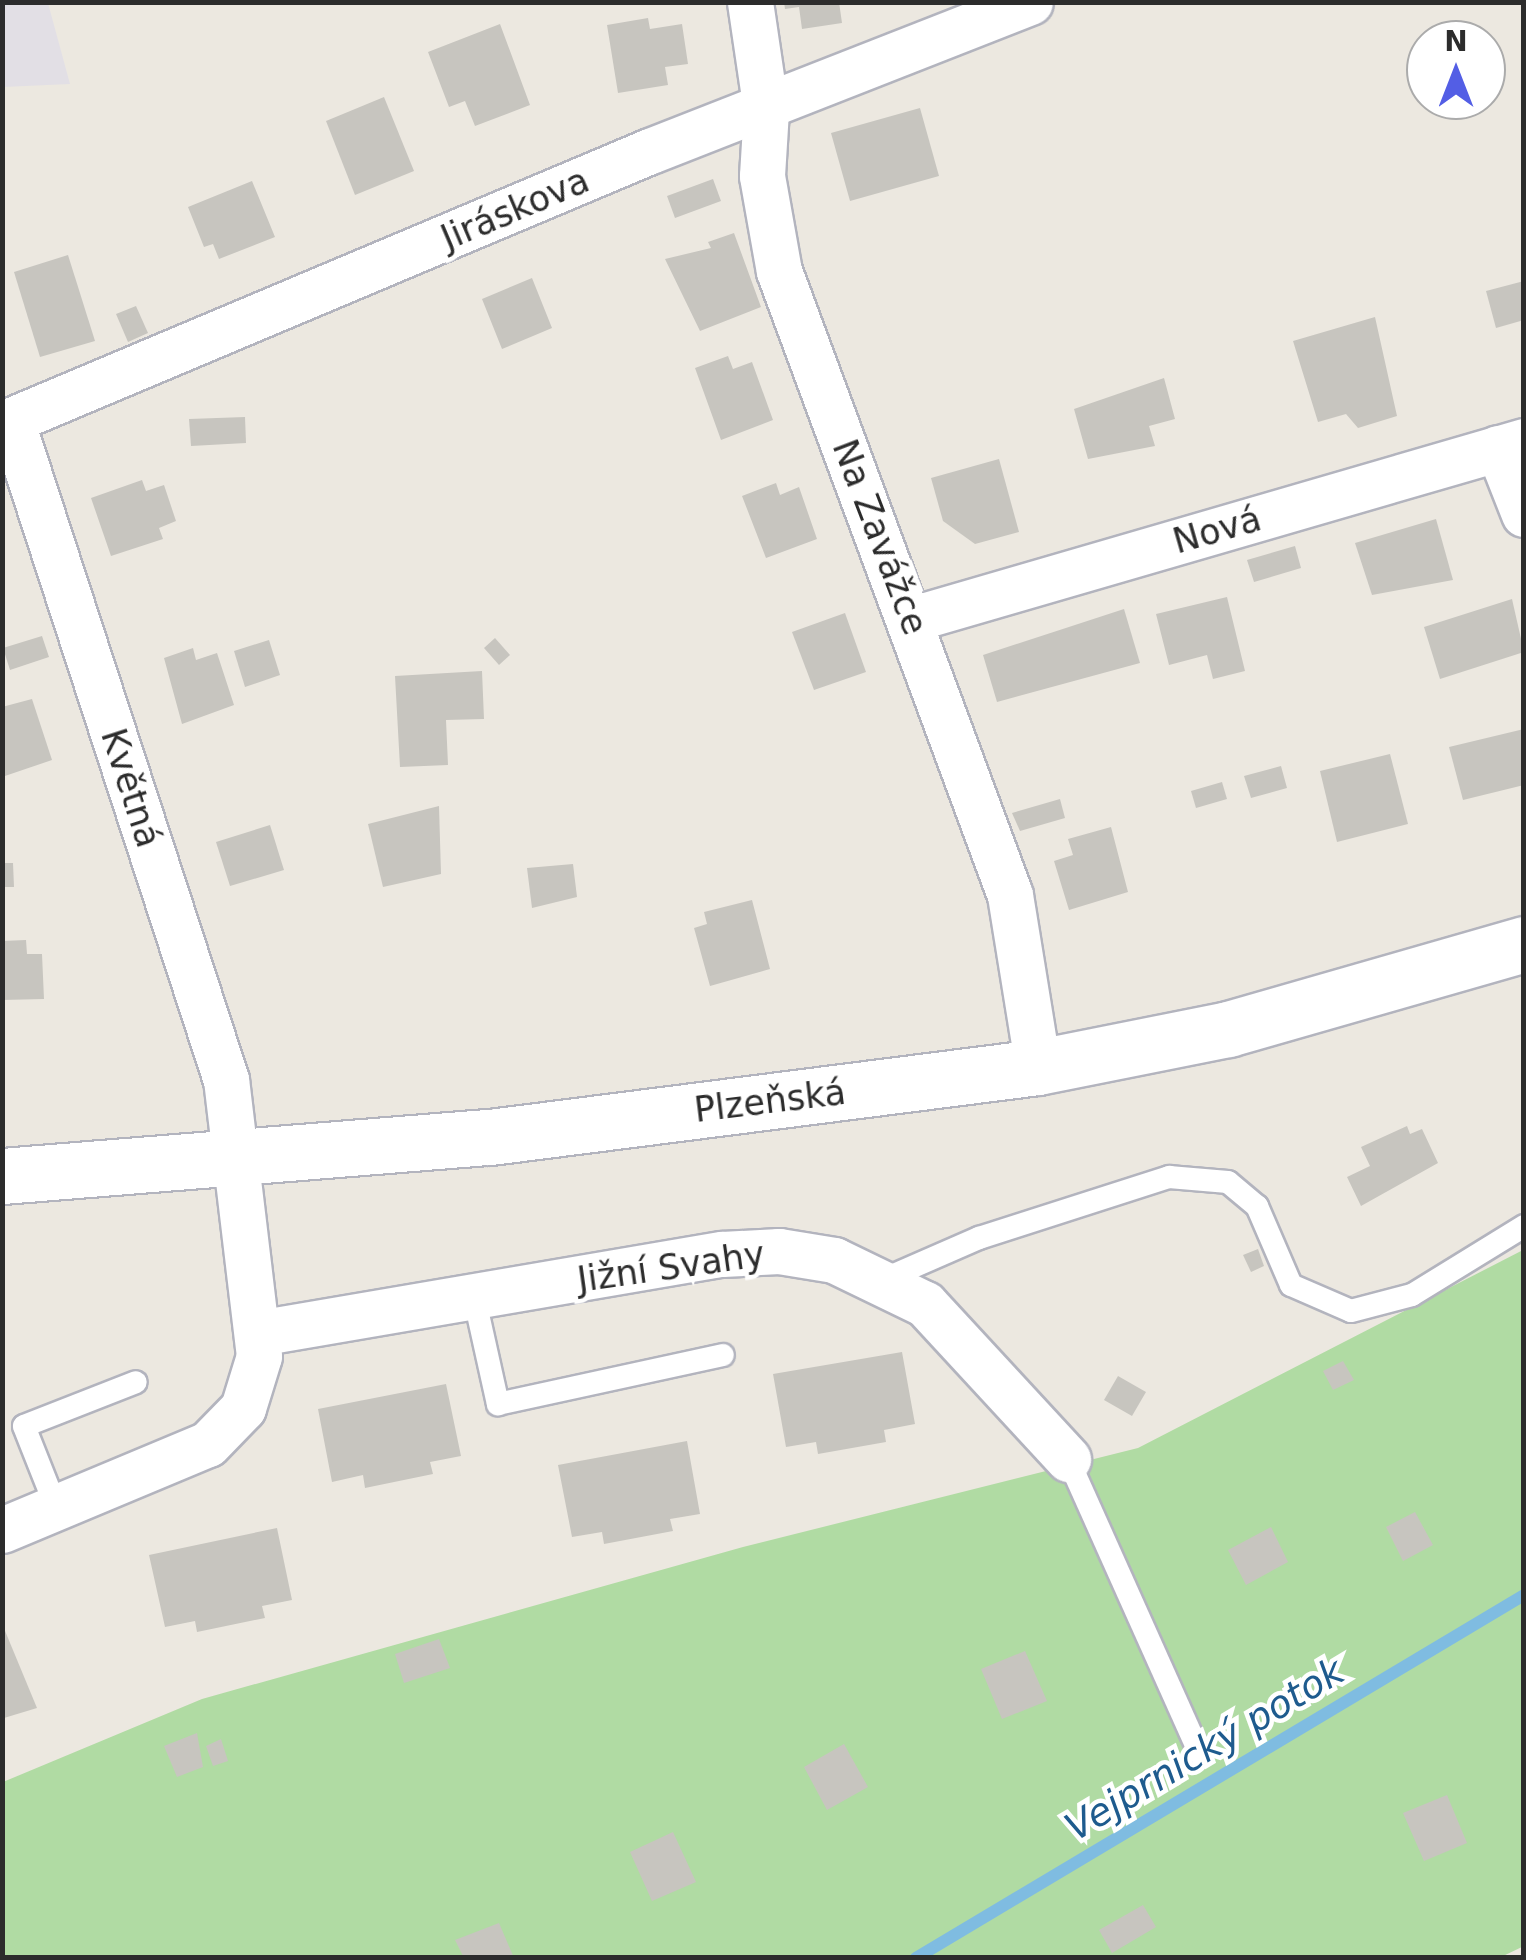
<!DOCTYPE html>
<html>
<head>
<meta charset="utf-8">
<style>
  body { margin:0 }
  #map { position:relative; width:1526px; height:1960px; overflow:hidden; background:#ece8e0; font-family:"DejaVu Sans",sans-serif }
  div>[style] { position:absolute }
  .industrial>* { inset:0; background:#e2dfe5 }
  .green>* { inset:0; background:#b0dba3 }
  .stream>* { height:12px; margin:-6px; padding:0 6px; transform-origin:6px; border-radius:6px; background:#7fbce1 }
  .building>* { inset:0; background:#c7c5bf }
  .roads { filter:drop-shadow(2px 0 #b3b4be) drop-shadow(-2px 0 #b3b4be) drop-shadow(0 2px #b3b4be) drop-shadow(0 -2px #b3b4be) }
  .lane>* { height:22px; margin:-11px; padding:0 11px; transform-origin:11px; border-radius:11px; background:#fff }
  .street>* { height:45px; margin:-22.5px; padding:0 22.5px; transform-origin:22.5px; border-radius:22.5px; background:#fff }
  .secondary>* { height:55px; margin:-27.5px; padding:0 27.5px; transform-origin:27.5px; border-radius:27.5px; background:#fff }
  span { translate:-50% -50%; white-space:nowrap; text-align:center; line-height:1.15; -webkit-text-stroke:9px #fff; paint-order:stroke }
  .street-label { font-size:35px; color:#2c2c2c }
  .water-label { font-size:38px; color:#1e5b8e; font-style:italic }
  .frame { position:absolute; inset:0; border:5px solid #2c2c2c; pointer-events:none }
  .north { position:absolute; left:1406px; top:20px; width:100px; height:100px; box-sizing:border-box; background:#fff; border:2px solid #ababab; border-radius:50%; rotate:0deg; font-size:28px; font-weight:700; line-height:40px; text-align:center; color:#2c2c2c }
  .north::after { content:''; display:block; margin:auto; width:35px; height:45px; background:#535ee5; clip-path:polygon(50% 0,100% 100%,50% 72%,0 100%) }
</style>
</head>
<body>
<div id="map">
  <div class="industrial">
    <i style="clip-path:polygon(3px 2px,48px 3px,70px 84px,3px 87px)"></i>
  </div>
  <div class="green">
    <i style="clip-path:polygon(1523px 1250px,1524px 1946px,1501px 1957px,3px 1958px,3px 1782px,202px 1699px,743px 1547px,1138px 1448px)"></i>
  </div>
  <div class="stream">
    <i style="left:916px;top:1958px;width:708px;rotate:-30.84deg"></i>
  </div>
  <div class="building">
    <i style="clip-path:polygon(784px 2px,839px 2px,842px 23px,802px 29px,799px 7px,785px 9px)"></i>
    <i style="clip-path:polygon(648px 18px,650px 29px,682px 24px,688px 64px,665px 67px,668px 85px,618px 93px,607px 25px)"></i>
    <i style="clip-path:polygon(500px 24px,530px 105px,475px 126px,465px 101px,449px 107px,428px 52px)"></i>
    <i style="clip-path:polygon(384px 97px,414px 171px,355px 195px,326px 121px)"></i>
    <i style="clip-path:polygon(920px 108px,939px 176px,850px 201px,831px 133px)"></i>
    <i style="clip-path:polygon(713px 179px,721px 201px,675px 218px,667px 196px)"></i>
    <i style="clip-path:polygon(252px 181px,275px 237px,219px 259px,213px 244px,204px 247px,188px 207px)"></i>
    <i style="clip-path:polygon(734px 233px,761px 307px,700px 331px,665px 259px,711px 248px,708px 242px)"></i>
    <i style="clip-path:polygon(68px 255px,95px 341px,40px 357px,14px 272px)"></i>
    <i style="clip-path:polygon(532px 278px,552px 328px,502px 349px,482px 299px)"></i>
    <i style="clip-path:polygon(1524px 281px,1524px 320px,1496px 328px,1486px 291px)"></i>
    <i style="clip-path:polygon(136px 306px,148px 333px,128px 342px,116px 314px)"></i>
    <i style="clip-path:polygon(1375px 317px,1397px 416px,1358px 428px,1346px 414px,1318px 422px,1293px 341px)"></i>
    <i style="clip-path:polygon(728px 356px,733px 369px,752px 362px,773px 420px,721px 440px,695px 368px)"></i>
    <i style="clip-path:polygon(1164px 378px,1175px 419px,1149px 426px,1155px 446px,1088px 459px,1074px 409px)"></i>
    <i style="clip-path:polygon(245px 417px,246px 443px,191px 446px,189px 419px)"></i>
    <i style="clip-path:polygon(999px 459px,1019px 532px,975px 544px,943px 521px,931px 478px)"></i>
    <i style="clip-path:polygon(142px 480px,146px 491px,164px 485px,176px 521px,159px 528px,163px 539px,111px 556px,91px 498px)"></i>
    <i style="clip-path:polygon(776px 483px,780px 495px,799px 487px,817px 539px,766px 558px,742px 496px)"></i>
    <i style="clip-path:polygon(1436px 519px,1453px 580px,1372px 595px,1355px 543px)"></i>
    <i style="clip-path:polygon(1295px 546px,1301px 568px,1254px 582px,1247px 560px)"></i>
    <i style="clip-path:polygon(1227px 597px,1245px 671px,1213px 679px,1207px 655px,1169px 665px,1156px 614px)"></i>
    <i style="clip-path:polygon(1512px 599px,1524px 652px,1440px 679px,1424px 627px)"></i>
    <i style="clip-path:polygon(1124px 609px,1140px 663px,997px 702px,983px 655px)"></i>
    <i style="clip-path:polygon(845px 613px,866px 672px,814px 690px,792px 632px)"></i>
    <i style="clip-path:polygon(42px 636px,49px 657px,10px 670px,3px 648px)"></i>
    <i style="clip-path:polygon(495px 638px,510px 655px,499px 665px,484px 648px)"></i>
    <i style="clip-path:polygon(269px 640px,280px 675px,245px 687px,234px 651px)"></i>
    <i style="clip-path:polygon(193px 648px,196px 660px,217px 653px,234px 705px,182px 724px,164px 658px)"></i>
    <i style="clip-path:polygon(482px 671px,484px 719px,446px 720px,448px 765px,400px 767px,395px 676px)"></i>
    <i style="clip-path:polygon(32px 699px,52px 760px,2px 777px,2px 707px)"></i>
    <i style="clip-path:polygon(1524px 729px,1524px 785px,1463px 800px,1449px 747px)"></i>
    <i style="clip-path:polygon(1390px 754px,1408px 824px,1337px 842px,1320px 771px)"></i>
    <i style="clip-path:polygon(1281px 766px,1287px 788px,1251px 798px,1244px 776px)"></i>
    <i style="clip-path:polygon(1222px 782px,1227px 799px,1196px 808px,1191px 791px)"></i>
    <i style="clip-path:polygon(1060px 799px,1065px 818px,1020px 831px,1012px 813px)"></i>
    <i style="clip-path:polygon(439px 806px,441px 874px,383px 887px,368px 824px)"></i>
    <i style="clip-path:polygon(270px 825px,284px 870px,230px 886px,216px 842px)"></i>
    <i style="clip-path:polygon(1111px 827px,1128px 892px,1069px 910px,1054px 861px,1073px 855px,1068px 839px)"></i>
    <i style="clip-path:polygon(2px 863px,13px 863px,14px 887px,2px 887px)"></i>
    <i style="clip-path:polygon(573px 864px,577px 897px,532px 908px,527px 868px)"></i>
    <i style="clip-path:polygon(752px 900px,770px 969px,710px 986px,694px 928px,707px 924px,704px 912px)"></i>
    <i style="clip-path:polygon(26px 940px,27px 954px,42px 954px,44px 999px,2px 1000px,2px 941px)"></i>
    <i style="clip-path:polygon(1407px 1126px,1410px 1134px,1422px 1129px,1438px 1163px,1361px 1206px,1347px 1177px,1370px 1166px,1361px 1147px)"></i>
    <i style="clip-path:polygon(1258px 1249px,1264px 1266px,1251px 1272px,1243px 1255px)"></i>
    <i style="clip-path:polygon(902px 1352px,915px 1424px,884px 1430px,886px 1442px,818px 1454px,816px 1442px,786px 1447px,773px 1374px)"></i>
    <i style="clip-path:polygon(1343px 1361px,1354px 1380px,1333px 1390px,1323px 1371px)"></i>
    <i style="clip-path:polygon(1118px 1376px,1146px 1392px,1132px 1416px,1104px 1400px)"></i>
    <i style="clip-path:polygon(446px 1384px,461px 1456px,430px 1462px,433px 1474px,365px 1488px,363px 1475px,332px 1482px,318px 1409px)"></i>
    <i style="clip-path:polygon(687px 1441px,700px 1514px,670px 1519px,673px 1531px,604px 1544px,602px 1532px,572px 1537px,558px 1465px)"></i>
    <i style="clip-path:polygon(1415px 1512px,1433px 1545px,1403px 1561px,1386px 1527px)"></i>
    <i style="clip-path:polygon(1271px 1527px,1288px 1562px,1246px 1585px,1228px 1550px)"></i>
    <i style="clip-path:polygon(277px 1528px,292px 1600px,262px 1606px,265px 1618px,197px 1632px,195px 1621px,165px 1627px,149px 1555px)"></i>
    <i style="clip-path:polygon(3px 1626px,37px 1708px,4px 1718px,2px 1714px)"></i>
    <i style="clip-path:polygon(439px 1639px,450px 1668px,404px 1683px,395px 1654px)"></i>
    <i style="clip-path:polygon(1025px 1651px,1047px 1701px,1002px 1719px,981px 1669px)"></i>
    <i style="clip-path:polygon(197px 1733px,203px 1767px,177px 1777px,164px 1746px)"></i>
    <i style="clip-path:polygon(221px 1739px,228px 1761px,213px 1766px,206px 1746px)"></i>
    <i style="clip-path:polygon(844px 1744px,868px 1787px,827px 1810px,804px 1767px)"></i>
    <i style="clip-path:polygon(1447px 1795px,1467px 1843px,1424px 1861px,1403px 1813px)"></i>
    <i style="clip-path:polygon(673px 1832px,696px 1882px,652px 1901px,630px 1852px)"></i>
    <i style="clip-path:polygon(1143px 1905px,1156px 1927px,1112px 1953px,1099px 1930px)"></i>
    <i style="clip-path:polygon(499px 1923px,514px 1958px,464px 1958px,455px 1940px)"></i>
  </div>
  <div class="roads">
    <div class="lane">
      <i style="left:885px;top:1279px;width:103px;rotate:-23.6deg"></i>
      <i style="left:979px;top:1238px;width:200px;rotate:-17.8deg"></i>
      <i style="left:1169px;top:1177px;width:59px;rotate:4.8deg"></i>
      <i style="left:1228px;top:1182px;width:38px;rotate:40deg"></i>
      <i style="left:1257px;top:1206px;width:86px;rotate:66.7deg"></i>
      <i style="left:1291px;top:1285px;width:65px;rotate:23.4deg"></i>
      <i style="left:1351px;top:1311px;width:63px;rotate:-14.7deg"></i>
      <i style="left:1412px;top:1295px;width:132px;rotate:-31.6deg"></i>
      <i style="left:474px;top:1296px;width:111px;rotate:77.5deg"></i>
      <i style="left:498px;top:1404px;width:230px;rotate:-12.3deg"></i>
      <i style="left:1068px;top:1459px;width:325px;rotate:65.9deg"></i>
      <i style="left:56px;top:1507px;width:87px;rotate:-111.6deg"></i>
      <i style="left:24px;top:1426px;width:120px;rotate:-21.4deg"></i>
    </div>
    <div class="street">
      <i style="left:750px;top:2px;width:109px;rotate:81.6deg"></i>
      <i style="left:766px;top:110px;width:66px;rotate:93.5deg"></i>
      <i style="left:762px;top:176px;width:97px;rotate:79.9deg"></i>
      <i style="left:779px;top:271px;width:665px;rotate:69.69deg"></i>
      <i style="left:1010px;top:895px;width:174px;rotate:80.8deg"></i>
      <i style="left:2px;top:424px;width:703px;rotate:-22.85deg"></i>
      <i style="left:650px;top:151px;width:408px;rotate:-21.4deg"></i>
      <i style="left:1498px;top:448px;width:71px;rotate:68.5deg"></i>
      <i style="left:912px;top:619px;width:637px;rotate:-16.22deg"></i>
      <i style="left:258px;top:1333px;width:471px;rotate:-9.7deg"></i>
      <i style="left:722px;top:1254px;width:57px;rotate:-3deg"></i>
      <i style="left:779px;top:1251px;width:56px;rotate:9.3deg"></i>
      <i style="left:834px;top:1260px;width:101px;rotate:25.8deg"></i>
      <i style="left:925px;top:1304px;width:211px;rotate:47.3deg"></i>
      <i style="left:2px;top:1530px;width:223px;rotate:-22.7deg"></i>
      <i style="left:208px;top:1444px;width:50px;rotate:-45.8deg"></i>
      <i style="left:243px;top:1408px;width:54px;rotate:-72.9deg"></i>
      <i style="left:259px;top:1356px;width:278px;rotate:-96.8deg"></i>
      <i style="left:226px;top:1080px;width:694px;rotate:-108.04deg"></i>
    </div>
    <div class="secondary">
      <i style="left:2px;top:1176px;width:490px;rotate:-4.6deg"></i>
      <i style="left:490px;top:1137px;width:552px;rotate:-7.28deg"></i>
      <i style="left:1038px;top:1067px;width:194px;rotate:-11.3deg"></i>
      <i style="left:1228px;top:1029px;width:308px;rotate:-16deg"></i>
    </div>
  </div>
  <div class="street-label">
    <span style="left:515px;top:209px;rotate:-23deg">Jiráskova</span>
    <span style="left:1217px;top:530px;rotate:-16deg">Nová</span>
    <span style="left:880px;top:537px;rotate:69deg">Na Zavážce</span>
    <span style="left:131px;top:788px;rotate:72deg">Květná</span>
    <span style="left:770px;top:1101px;rotate:-7deg">Plzeňská</span>
    <span style="left:671px;top:1267px;rotate:-8deg">Jižní Svahy</span>
  </div>
  <div class="water-label">
    <span style="left:1205px;top:1750px;rotate:-31deg">Vejprnický potok</span>
  </div>
  <div class="frame"></div>
  <div class="north">N</div>
</div>
</body>
</html>
